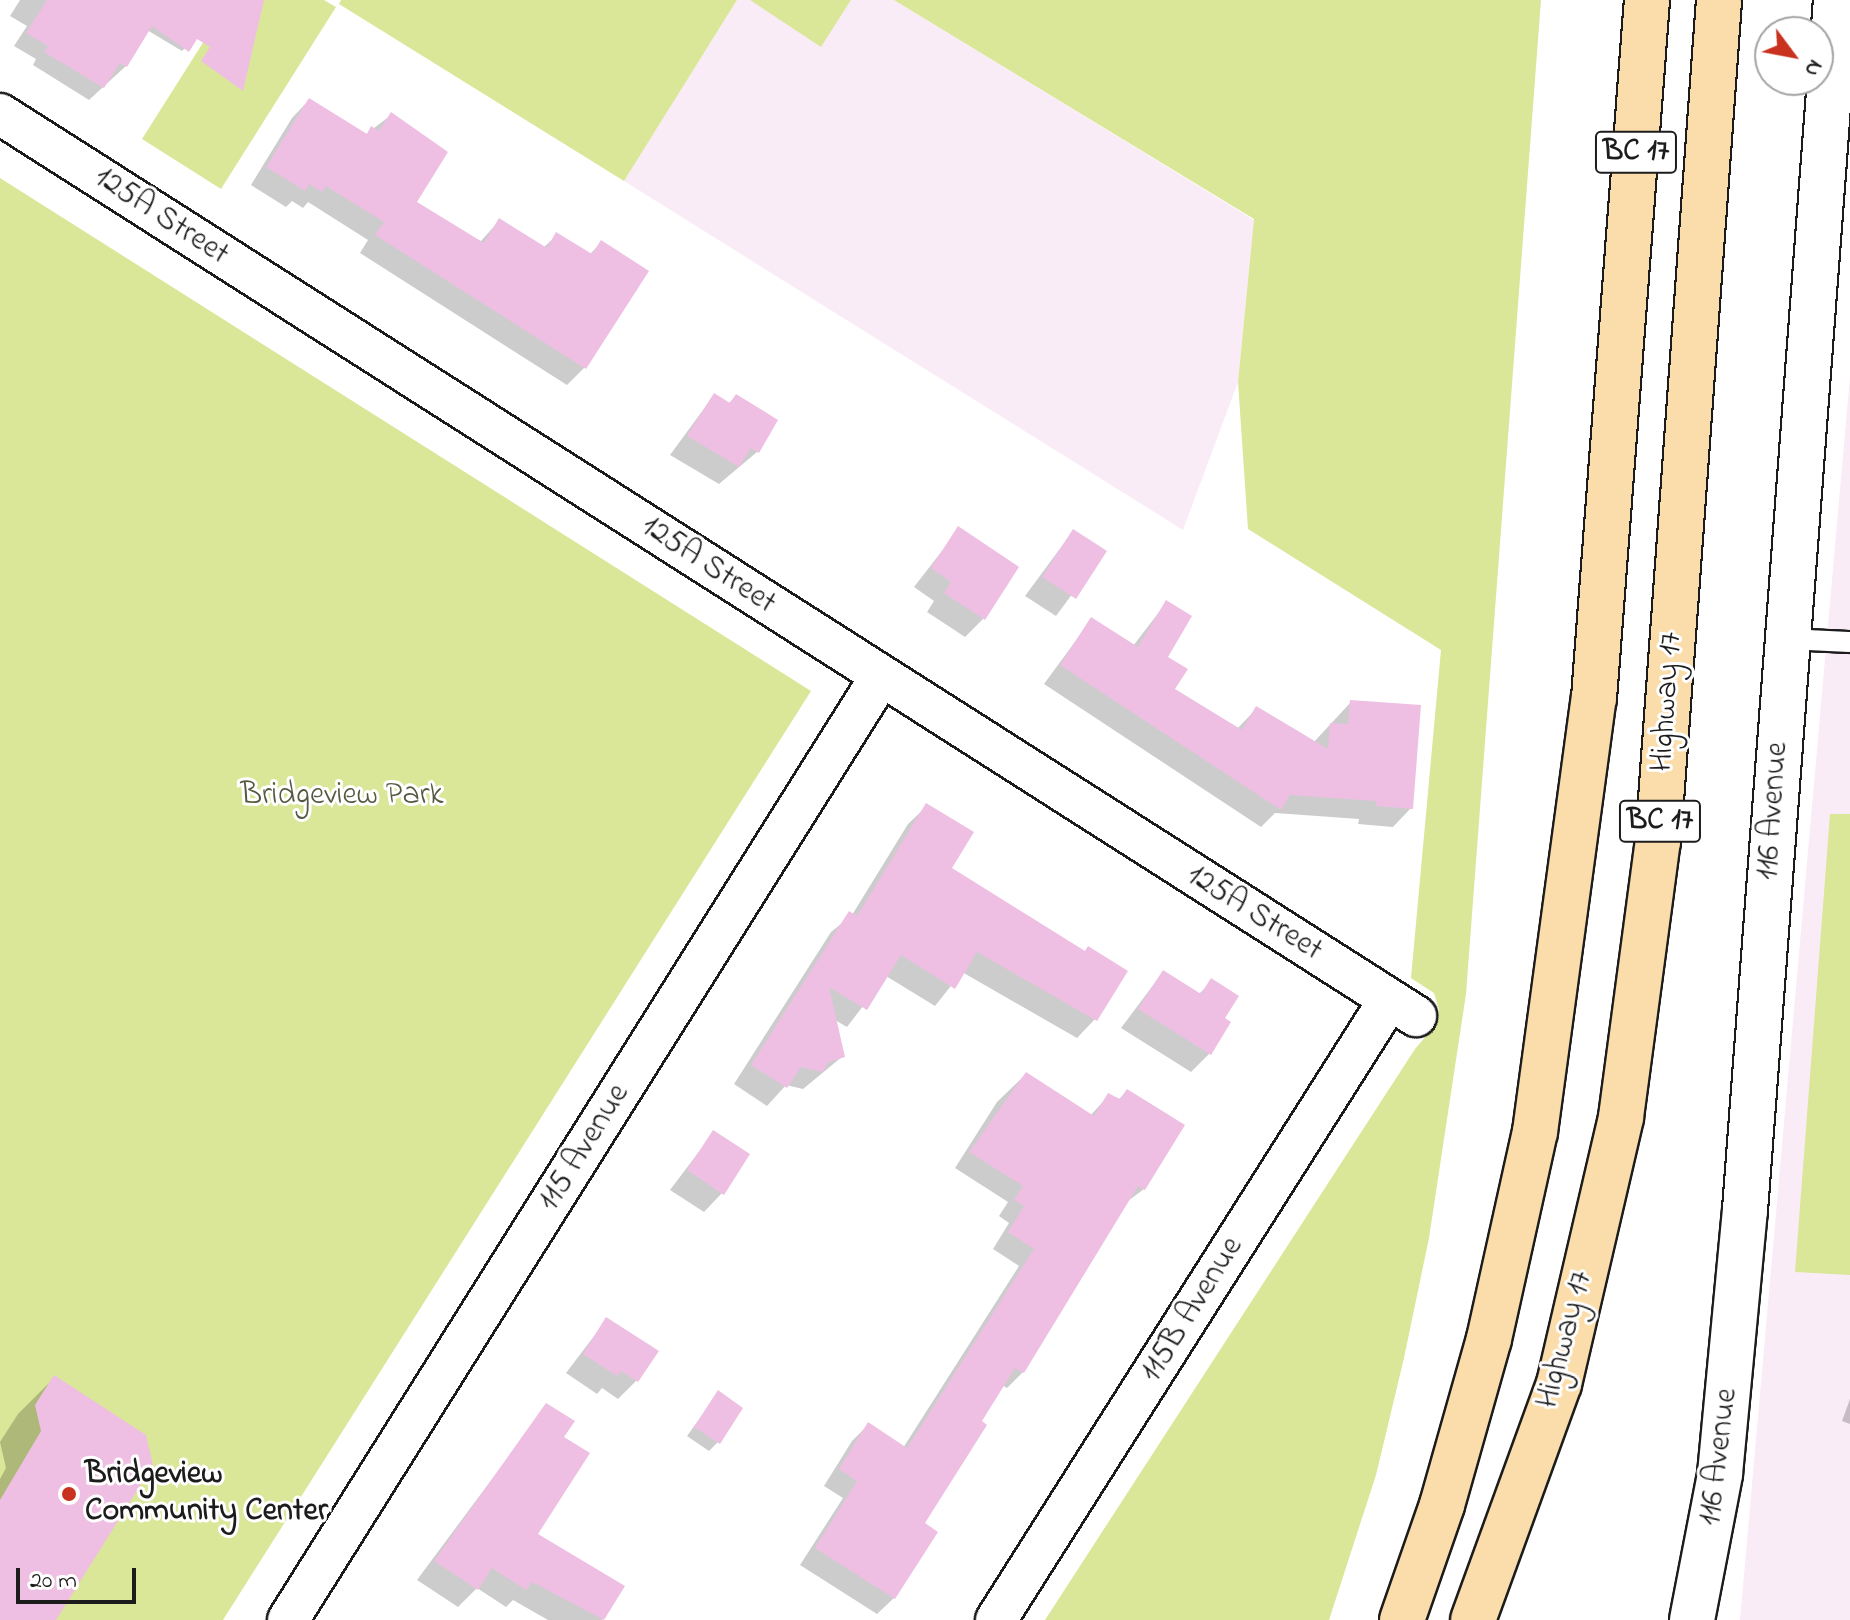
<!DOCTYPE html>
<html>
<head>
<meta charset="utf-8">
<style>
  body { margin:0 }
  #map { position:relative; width:1850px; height:1620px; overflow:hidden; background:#fff; font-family:"Indie Flower",sans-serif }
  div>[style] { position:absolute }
  .built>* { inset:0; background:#faecf6 }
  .green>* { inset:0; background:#dae698 }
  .shadow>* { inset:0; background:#0003 }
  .building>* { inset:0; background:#eebfe2 }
  .roads { filter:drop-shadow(2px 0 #1c1c1c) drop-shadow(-2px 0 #1c1c1c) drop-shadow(0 2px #1c1c1c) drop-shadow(0 -2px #1c1c1c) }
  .lane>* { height:20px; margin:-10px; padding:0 10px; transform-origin:10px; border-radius:10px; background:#fff }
  .street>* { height:40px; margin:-20px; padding:0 20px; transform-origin:20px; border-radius:20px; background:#fff }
  .secondary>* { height:44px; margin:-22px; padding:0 22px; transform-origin:22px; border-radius:22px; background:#fff }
  .highway>* { height:44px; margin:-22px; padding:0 22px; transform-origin:22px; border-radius:22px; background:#fbddab }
  .dots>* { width:22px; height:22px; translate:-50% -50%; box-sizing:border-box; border:4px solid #fff; border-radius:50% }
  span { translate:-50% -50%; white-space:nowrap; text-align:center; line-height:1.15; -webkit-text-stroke:6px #fff; paint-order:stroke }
  .shield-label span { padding:2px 6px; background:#fff; border:2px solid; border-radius:6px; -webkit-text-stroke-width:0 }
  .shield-label { font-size:30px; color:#1c1c1c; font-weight:700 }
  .street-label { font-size:32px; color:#1c1c1c }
  .park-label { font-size:32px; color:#555941 }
  .poi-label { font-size:32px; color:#1c1c1c; font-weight:700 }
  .left { translate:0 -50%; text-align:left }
  .north { position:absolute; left:1754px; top:16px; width:80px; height:80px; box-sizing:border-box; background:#fff; border:2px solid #a4a4a4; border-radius:50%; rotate:122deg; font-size:22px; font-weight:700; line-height:32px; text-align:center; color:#1c1c1c }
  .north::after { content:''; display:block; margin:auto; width:28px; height:36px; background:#c8321e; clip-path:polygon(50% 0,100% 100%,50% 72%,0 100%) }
  .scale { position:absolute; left:16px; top:1568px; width:120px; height:36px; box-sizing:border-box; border:4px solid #1c1c1c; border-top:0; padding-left:10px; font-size:24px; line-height:28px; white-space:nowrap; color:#1c1c1c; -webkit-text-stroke:6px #fff; paint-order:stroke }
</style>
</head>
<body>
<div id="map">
  <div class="built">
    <i style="clip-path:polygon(737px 0,750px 0,821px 46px,851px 0,894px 0,1254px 220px,1238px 382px,1183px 530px,624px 181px)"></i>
    <i style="clip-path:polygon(1850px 376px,1850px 1620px,1740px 1620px)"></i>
  </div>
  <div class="green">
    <i style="clip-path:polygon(230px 0,324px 0,336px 7px,221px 189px,142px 139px)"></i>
    <i style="clip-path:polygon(341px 0,737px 0,624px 181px,339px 4px)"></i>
    <i style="clip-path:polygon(750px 0,851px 0,821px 47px)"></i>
    <i style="clip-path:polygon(894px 0,1541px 0,1466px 994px,1429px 1238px,1404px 1358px,1376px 1475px,1329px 1620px,1045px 1620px,1415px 1049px,1433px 1028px,1439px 1010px,1434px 993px,1411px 978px,1441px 650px,1248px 529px,1238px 382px,1254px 219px)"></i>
    <i style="clip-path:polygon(0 178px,811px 691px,223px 1620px,0 1620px)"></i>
    <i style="clip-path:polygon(1830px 814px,1850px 814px,1850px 1275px,1795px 1272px)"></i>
  </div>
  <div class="shadow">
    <i style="clip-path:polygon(20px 0,210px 0,195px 38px,182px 51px,147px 30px,126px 66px,89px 100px,33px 65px,36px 59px,14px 46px,27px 26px,10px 16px)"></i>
    <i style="clip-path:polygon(309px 100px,365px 135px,391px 115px,414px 203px,480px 242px,499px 221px,543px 248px,557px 235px,589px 255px,601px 243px,584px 368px,567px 385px,360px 253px,368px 240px,308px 202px,303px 208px,292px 201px,286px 207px,251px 185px,292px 118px)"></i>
    <i style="clip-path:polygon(714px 395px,728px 404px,736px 396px,776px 421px,757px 452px,719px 484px,670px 455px)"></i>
    <i style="clip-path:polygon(959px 529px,983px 619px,965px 637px,927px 612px,934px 601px,914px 587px)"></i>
    <i style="clip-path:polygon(1073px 531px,1104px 551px,1056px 616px,1025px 596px)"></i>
    <i style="clip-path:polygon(1166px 603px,1165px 658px,1173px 690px,1237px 729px,1257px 708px,1313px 743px,1351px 702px,1411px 808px,1393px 827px,1358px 824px,1359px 819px,1275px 813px,1261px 827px,1044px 684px,1091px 620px,1133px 646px)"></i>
    <i style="clip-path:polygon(927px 806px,950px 869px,1095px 1019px,1077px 1038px,962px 972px,935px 1006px,886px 976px,847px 1027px,835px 1020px,843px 1056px,803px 1089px,786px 1085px,767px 1106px,734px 1084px,831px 932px,852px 915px,908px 824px)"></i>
    <i style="clip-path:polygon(1163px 972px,1198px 995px,1212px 981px,1222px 1019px,1209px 1054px,1191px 1072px,1121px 1028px)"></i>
    <i style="clip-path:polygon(1026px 1074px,1090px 1116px,1109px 1095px,1118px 1100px,1127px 1091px,1144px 1189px,1124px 1204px,1023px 1372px,1007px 1388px,1002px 1385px,922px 1524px,894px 1598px,877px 1614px,800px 1565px,843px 1498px,824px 1486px,852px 1441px,868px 1425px,903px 1448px,1019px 1266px,993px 1249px,1009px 1223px,999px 1216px,1008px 1202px,955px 1168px,997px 1102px)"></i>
    <i style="clip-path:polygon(713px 1133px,722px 1193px,704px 1212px,670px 1190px)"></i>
    <i style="clip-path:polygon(607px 1319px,637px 1380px,618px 1399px,602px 1388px,597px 1394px,566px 1373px)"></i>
    <i style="clip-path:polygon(54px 1378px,54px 1620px,0 1620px,0 1479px,6px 1468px,0 1442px,18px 1414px)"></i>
    <i style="clip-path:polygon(718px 1393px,718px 1442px,709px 1451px,687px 1436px)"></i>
    <i style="clip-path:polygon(1850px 1399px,1850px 1424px,1842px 1421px)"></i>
    <i style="clip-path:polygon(547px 1405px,535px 1534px,622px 1586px,602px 1620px,548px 1620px,513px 1600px,506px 1607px,477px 1588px,458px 1607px,417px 1580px)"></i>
  </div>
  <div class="building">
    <i style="clip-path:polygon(47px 0,264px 0,243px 91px,201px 61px,210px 47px,197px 39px,189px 52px,152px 26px,127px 67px,120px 63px,104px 88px,44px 52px,48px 46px,26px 33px)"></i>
    <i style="clip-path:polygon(309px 98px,367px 134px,371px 126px,379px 131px,391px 112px,448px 152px,417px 202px,484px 243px,499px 218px,547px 248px,556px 232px,592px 254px,601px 240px,649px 271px,586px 369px,375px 235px,384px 222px,326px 186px,322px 192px,309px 184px,305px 191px,266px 167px)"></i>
    <i style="clip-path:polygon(714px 393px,730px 403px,736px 394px,778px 420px,759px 453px,751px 448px,739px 467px,687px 436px)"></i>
    <i style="clip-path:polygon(958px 526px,1019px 567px,985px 620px,944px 593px,951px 582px,931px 568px)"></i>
    <i style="clip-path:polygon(1073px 529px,1107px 551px,1076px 599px,1042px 577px)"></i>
    <i style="clip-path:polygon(1166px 600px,1192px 616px,1168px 657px,1188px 669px,1175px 689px,1242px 730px,1256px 706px,1328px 749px,1330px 723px,1348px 724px,1350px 700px,1421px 705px,1413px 809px,1376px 806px,1376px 801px,1290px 795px,1281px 810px,1060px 665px,1091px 617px,1138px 647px)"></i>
    <i style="clip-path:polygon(926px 803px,974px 832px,952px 868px,1085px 951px,1088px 946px,1128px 971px,1097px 1021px,977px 952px,955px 989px,901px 955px,867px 1010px,829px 987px,845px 1057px,829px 1062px,823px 1072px,801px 1067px,787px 1088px,751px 1065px,849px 911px,857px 916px)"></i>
    <i style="clip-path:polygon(1163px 970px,1201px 994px,1211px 978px,1239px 996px,1225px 1018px,1231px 1022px,1211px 1055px,1138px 1009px)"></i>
    <i style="clip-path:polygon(1026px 1072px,1094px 1116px,1108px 1093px,1120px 1099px,1127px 1089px,1185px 1125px,1145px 1190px,1138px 1186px,1024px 1373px,1015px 1368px,982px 1421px,987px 1425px,925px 1523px,938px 1532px,895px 1599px,815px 1548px,857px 1481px,839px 1469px,868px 1422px,907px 1448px,1034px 1249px,1008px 1232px,1024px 1206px,1014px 1200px,1023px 1186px,969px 1152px)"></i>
    <i style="clip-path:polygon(713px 1130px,750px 1154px,724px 1195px,687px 1170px)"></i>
    <i style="clip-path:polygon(606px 1317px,659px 1351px,638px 1382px,621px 1371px,617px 1376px,583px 1354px)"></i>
    <i style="clip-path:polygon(54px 1375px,146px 1435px,153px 1465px,56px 1620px,0 1620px,0 1500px,41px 1431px,35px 1405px)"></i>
    <i style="clip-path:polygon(718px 1390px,743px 1408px,720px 1444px,694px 1427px)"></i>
    <i style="clip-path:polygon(546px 1403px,575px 1421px,564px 1437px,590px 1453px,538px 1534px,625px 1586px,604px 1620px,532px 1582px,526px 1590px,492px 1568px,478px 1590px,434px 1561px)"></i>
  </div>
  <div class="roads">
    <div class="lane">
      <i style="left:1787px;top:639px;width:63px;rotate:2.7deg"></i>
    </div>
    <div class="street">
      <i style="left:0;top:114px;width:1679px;rotate:32.5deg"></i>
      <i style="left:288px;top:1620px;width:1115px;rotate:-57.86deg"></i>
      <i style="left:996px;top:1620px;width:734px;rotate:-57.63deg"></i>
    </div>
    <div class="secondary">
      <i style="left:1692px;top:1620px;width:149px;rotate:-79.1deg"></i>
      <i style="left:1720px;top:1474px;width:265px;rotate:-84.6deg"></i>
      <i style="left:1745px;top:1210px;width:1213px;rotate:-85.7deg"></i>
    </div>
    <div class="highway">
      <i style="left:1402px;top:1620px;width:122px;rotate:-70.8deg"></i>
      <i style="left:1442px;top:1505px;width:173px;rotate:-74.2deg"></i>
      <i style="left:1489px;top:1339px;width:212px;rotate:-77.5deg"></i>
      <i style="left:1535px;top:1132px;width:438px;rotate:-82.3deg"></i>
      <i style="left:1594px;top:698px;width:700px;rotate:-85.66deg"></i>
      <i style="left:1473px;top:1620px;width:251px;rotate:-70deg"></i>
      <i style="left:1559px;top:1384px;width:274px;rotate:-76.9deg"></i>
      <i style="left:1621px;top:1117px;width:278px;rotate:-82.4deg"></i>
      <i style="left:1658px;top:841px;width:843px;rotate:-85.85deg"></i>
    </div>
  </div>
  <div class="dots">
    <i style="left:69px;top:1494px;background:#c8321e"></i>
  </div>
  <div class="shield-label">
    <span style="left:1636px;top:152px">BC 17</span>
    <span style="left:1660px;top:821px">BC 17</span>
  </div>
  <div class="street-label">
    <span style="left:161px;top:217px;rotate:33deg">125A Street</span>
    <span style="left:708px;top:566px;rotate:33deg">125A Street</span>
    <span style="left:1668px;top:702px;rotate:-86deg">Highway 17</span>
    <span style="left:1774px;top:811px;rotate:-86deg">116 Avenue</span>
    <span style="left:1254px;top:914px;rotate:32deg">125A Street</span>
    <span style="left:585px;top:1148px;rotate:-58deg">115 Avenue</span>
    <span style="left:1193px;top:1310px;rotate:-58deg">115B Avenue</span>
    <span style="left:1566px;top:1340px;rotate:-75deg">Highway 17</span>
    <span style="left:1720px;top:1457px;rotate:-83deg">116 Avenue</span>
  </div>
  <div class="park-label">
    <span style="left:342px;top:796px">Bridgeview Park</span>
  </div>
  <div class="poi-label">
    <span class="left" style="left:85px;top:1494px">Bridgeview<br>Community Center</span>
  </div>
  <div class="north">N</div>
  <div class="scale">20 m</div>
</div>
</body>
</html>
